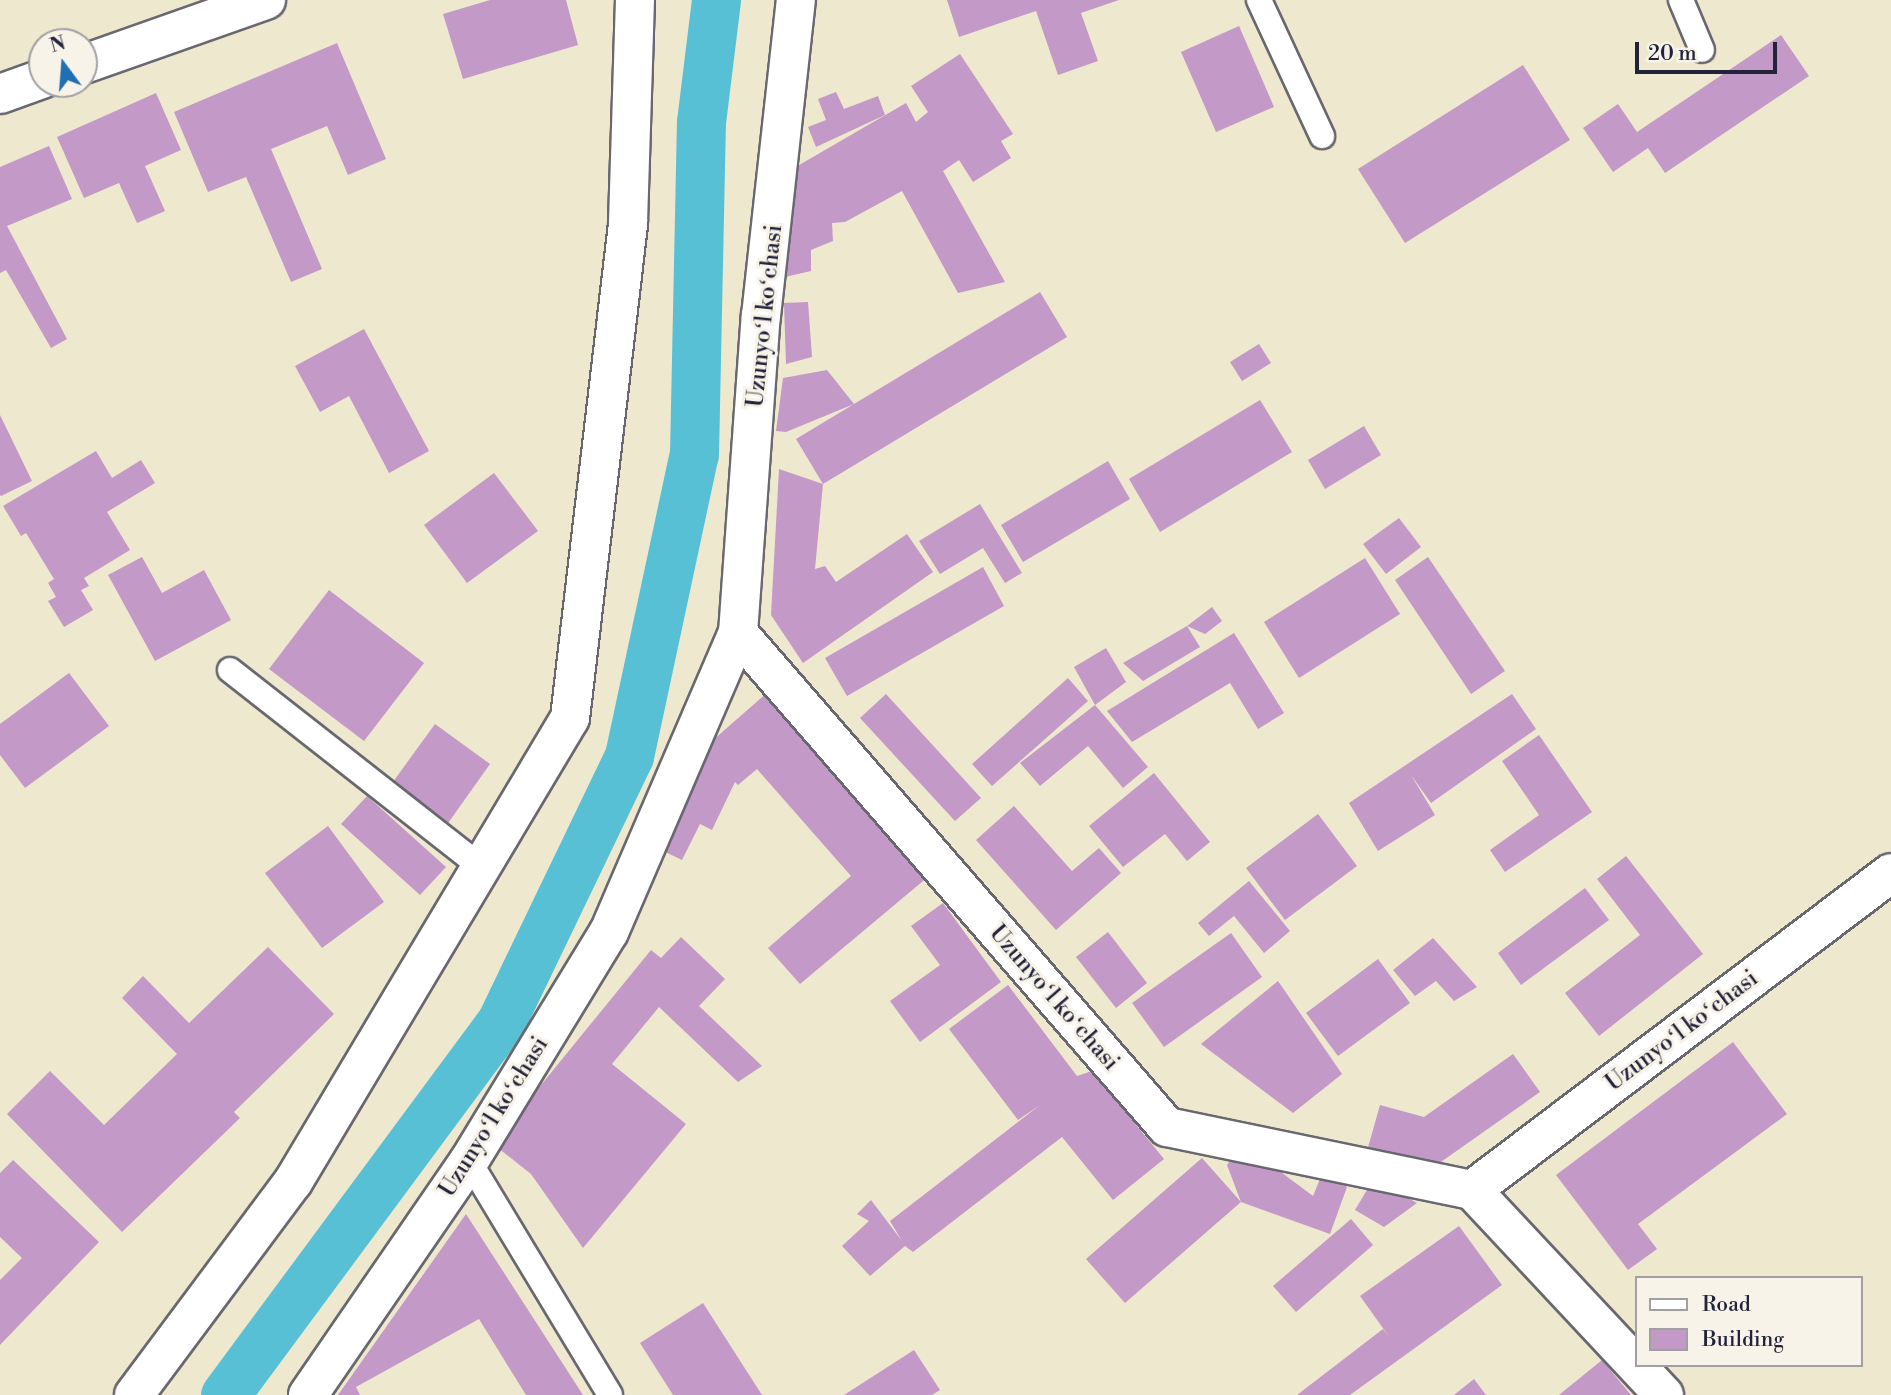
<!DOCTYPE html>
<html>
<head>
<meta charset="utf-8">
<style>
  body { margin:0 }
  #map { position:relative; width:1891px; height:1395px; overflow:hidden; background:#eee8cf; font-family:"Libre Bodoni",serif }
  div>[style] { position:absolute }
  .canal>* { height:49px; margin:-24.5px; padding:0 24.5px; transform-origin:24.5px; border-radius:24.5px; background:#58c0d5 }
  .building>* { inset:0; background:#c399c7 }
  .roads { filter:drop-shadow(2px 0 #69676f) drop-shadow(-2px 0 #69676f) drop-shadow(0 2px #69676f) drop-shadow(0 -2px #69676f) }
  .service>* { height:24px; margin:-12px; padding:0 12px; transform-origin:12px; border-radius:12px; background:#fff }
  .minor>* { height:38px; margin:-19px; padding:0 19px; transform-origin:19px; border-radius:19px; background:#fff }
  .primary>* { height:38px; margin:-19px; padding:0 19px; transform-origin:19px; border-radius:19px; background:#fff }
  span { translate:-50% -50%; white-space:nowrap; text-align:center; line-height:1.15; -webkit-text-stroke:6px #f7f3e8; paint-order:stroke }
  .street-label { font-size:23px; color:#22223b }
  .legend { position:absolute; left:1635px; top:1276px; width:228px; height:91px; box-sizing:border-box; background:#f7f3e8; border:2px solid #a29fa3; margin:0; padding:9px 12px; list-style:none; font-size:21px; color:#22223b }
  .legend li { display:flex; align-items:center; gap:14px; height:35px }
  .legend b { width:35px; border:2px solid #a29fa3 }
  .north { position:absolute; left:28px; top:28px; width:70px; height:70px; box-sizing:border-box; background:#f7f3e8; border:2px solid #a29fa3; border-radius:50%; rotate:344deg; font-size:19px; font-weight:700; line-height:28px; text-align:center; color:#22223b }
  .north::after { content:''; display:block; margin:auto; width:24px; height:32px; background:#1f6fb2; clip-path:polygon(50% 0,100% 100%,50% 72%,0 100%) }
  .scale { position:absolute; left:1635px; top:42px; width:142px; height:32px; box-sizing:border-box; border:4px solid #22223b; border-top:0; padding-left:9px; font-size:21px; line-height:24px; white-space:nowrap; color:#22223b; -webkit-text-stroke:5px #f7f3e8; paint-order:stroke }
</style>
</head>
<body>
<div id="map">
  <div class="canal">
    <i style="left:225px;top:1395px;width:464px;rotate:-53.5deg"></i>
    <i style="left:501px;top:1022px;width:295px;rotate:-64.3deg"></i>
    <i style="left:629px;top:756px;width:309px;rotate:-77.9deg"></i>
    <i style="left:694px;top:454px;width:332px;rotate:-88.8deg"></i>
    <i style="left:701px;top:122px;width:123px;rotate:-83deg"></i>
  </div>
  <div class="building">
    <i style="clip-path:polygon(490px 0,566px 0,578px 45px,463px 79px,443px 14px)"></i>
    <i style="clip-path:polygon(947px 0,1119px 0,1081px 13px,1098px 61px,1058px 75px,1036px 11px,959px 37px)"></i>
    <i style="clip-path:polygon(1239px 26px,1274px 107px,1216px 132px,1181px 52px)"></i>
    <i style="clip-path:polygon(1781px 35px,1809px 76px,1665px 173px,1648px 148px,1613px 172px,1583px 128px,1618px 104px,1637px 132px)"></i>
    <i style="clip-path:polygon(337px 43px,386px 159px,348px 175px,327px 126px,271px 149px,322px 269px,291px 282px,246px 177px,208px 192px,174px 112px)"></i>
    <i style="clip-path:polygon(960px 54px,1013px 134px,1001px 141px,1011px 158px,973px 182px,959px 160px,943px 171px,1005px 282px,958px 293px,902px 191px,845px 222px,832px 223px,833px 241px,811px 250px,811px 271px,785px 277px,794px 168px,906px 103px,916px 122px,928px 112px,911px 86px)"></i>
    <i style="clip-path:polygon(1523px 65px,1570px 140px,1405px 243px,1358px 169px)"></i>
    <i style="clip-path:polygon(836px 92px,844px 109px,878px 96px,885px 115px,816px 147px,808px 127px,826px 120px,818px 99px)"></i>
    <i style="clip-path:polygon(156px 93px,181px 150px,145px 166px,165px 211px,137px 223px,119px 183px,84px 198px,57px 137px)"></i>
    <i style="clip-path:polygon(49px 146px,72px 199px,7px 226px,67px 339px,51px 348px,6px 270px,0 273px,0 167px)"></i>
    <i style="clip-path:polygon(1040px 292px,1067px 337px,823px 484px,796px 439px,854px 404px,786px 432px,776px 431px,783px 378px,827px 370px,854px 404px)"></i>
    <i style="clip-path:polygon(808px 302px,812px 357px,786px 364px,784px 303px)"></i>
    <i style="clip-path:polygon(364px 329px,429px 451px,389px 473px,349px 396px,320px 412px,295px 366px)"></i>
    <i style="clip-path:polygon(1259px 344px,1271px 363px,1242px 381px,1230px 362px)"></i>
    <i style="clip-path:polygon(1260px 400px,1292px 452px,1160px 532px,1129px 479px)"></i>
    <i style="clip-path:polygon(0 415px,32px 481px,1px 496px,0 495px)"></i>
    <i style="clip-path:polygon(1364px 426px,1381px 455px,1325px 489px,1308px 460px)"></i>
    <i style="clip-path:polygon(96px 451px,112px 478px,141px 460px,155px 483px,107px 512px,130px 550px,84px 578px,89px 586px,81px 590px,93px 610px,64px 627px,48px 601px,56px 597px,48px 583px,54px 579px,26px 533px,21px 536px,3px 506px)"></i>
    <i style="clip-path:polygon(1108px 461px,1130px 499px,1023px 562px,1001px 525px)"></i>
    <i style="clip-path:polygon(779px 469px,823px 484px,815px 569px,825px 566px,836px 582px,907px 534px,933px 572px,803px 663px,771px 615px)"></i>
    <i style="clip-path:polygon(494px 473px,538px 531px,467px 583px,424px 525px)"></i>
    <i style="clip-path:polygon(980px 504px,1022px 573px,1005px 583px,983px 548px,940px 574px,919px 541px)"></i>
    <i style="clip-path:polygon(1399px 518px,1421px 547px,1386px 574px,1363px 544px)"></i>
    <i style="clip-path:polygon(142px 557px,162px 593px,204px 570px,231px 620px,155px 661px,108px 575px)"></i>
    <i style="clip-path:polygon(1428px 557px,1505px 671px,1471px 694px,1395px 580px)"></i>
    <i style="clip-path:polygon(1365px 558px,1400px 614px,1299px 678px,1264px 622px)"></i>
    <i style="clip-path:polygon(983px 567px,1004px 606px,847px 696px,825px 658px)"></i>
    <i style="clip-path:polygon(329px 590px,424px 663px,364px 741px,269px 669px)"></i>
    <i style="clip-path:polygon(1212px 607px,1222px 621px,1205px 634px,1187px 626px)"></i>
    <i style="clip-path:polygon(1187px 626px,1200px 647px,1143px 681px,1123px 663px)"></i>
    <i style="clip-path:polygon(1234px 633px,1284px 713px,1258px 729px,1230px 683px,1132px 742px,1107px 711px)"></i>
    <i style="clip-path:polygon(1106px 648px,1126px 682px,1095px 705px,1074px 667px)"></i>
    <i style="clip-path:polygon(69px 673px,109px 726px,25px 788px,0 755px,0 724px)"></i>
    <i style="clip-path:polygon(1068px 678px,1088px 701px,992px 786px,972px 764px)"></i>
    <i style="clip-path:polygon(768px 692px,929px 876px,800px 984px,768px 948px,851px 876px,757px 769px,738px 785px,735px 782px,712px 830px,700px 824px,682px 860px,657px 848px,705px 747px)"></i>
    <i style="clip-path:polygon(886px 694px,981px 798px,955px 821px,860px 718px)"></i>
    <i style="clip-path:polygon(1512px 694px,1536px 729px,1431px 803px,1411px 775px,1435px 815px,1378px 851px,1349px 803px)"></i>
    <i style="clip-path:polygon(1095px 705px,1148px 767px,1123px 788px,1088px 746px,1040px 786px,1020px 763px)"></i>
    <i style="clip-path:polygon(435px 724px,490px 764px,446px 826px,390px 786px)"></i>
    <i style="clip-path:polygon(1539px 735px,1592px 812px,1505px 872px,1490px 850px,1539px 815px,1502px 761px)"></i>
    <i style="clip-path:polygon(1154px 773px,1210px 842px,1187px 861px,1165px 834px,1123px 867px,1089px 826px)"></i>
    <i style="clip-path:polygon(367px 796px,446px 867px,420px 895px,341px 824px)"></i>
    <i style="clip-path:polygon(1014px 806px,1072px 871px,1099px 848px,1121px 873px,1056px 930px,976px 840px)"></i>
    <i style="clip-path:polygon(1318px 814px,1357px 866px,1285px 920px,1246px 868px)"></i>
    <i style="clip-path:polygon(328px 826px,384px 902px,322px 948px,265px 873px)"></i>
    <i style="clip-path:polygon(1626px 856px,1703px 954px,1599px 1036px,1565px 993px,1640px 935px,1597px 879px)"></i>
    <i style="clip-path:polygon(1249px 881px,1290px 931px,1264px 953px,1234px 916px,1209px 936px,1198px 923px)"></i>
    <i style="clip-path:polygon(1585px 888px,1609px 920px,1521px 985px,1498px 953px)"></i>
    <i style="clip-path:polygon(943px 903px,1001px 982px,920px 1042px,890px 1001px,940px 965px,911px 926px)"></i>
    <i style="clip-path:polygon(1108px 932px,1147px 983px,1116px 1008px,1076px 957px)"></i>
    <i style="clip-path:polygon(1231px 933px,1262px 977px,1164px 1047px,1132px 1003px)"></i>
    <i style="clip-path:polygon(681px 937px,725px 979px,699px 1006px,762px 1066px,738px 1082px,659px 1007px,612px 1064px,686px 1124px,583px 1248px,531px 1174px,493px 1144px,651px 950px,661px 958px)"></i>
    <i style="clip-path:polygon(1433px 938px,1477px 987px,1454px 1001px,1436px 981px,1415px 996px,1393px 970px)"></i>
    <i style="clip-path:polygon(268px 947px,334px 1014px,234px 1112px,240px 1118px,122px 1232px,7px 1114px,50px 1071px,104px 1125px,177px 1054px,122px 998px,143px 976px,189px 1023px)"></i>
    <i style="clip-path:polygon(1378px 959px,1410px 1003px,1338px 1056px,1306px 1013px)"></i>
    <i style="clip-path:polygon(1278px 981px,1342px 1074px,1293px 1113px,1201px 1044px)"></i>
    <i style="clip-path:polygon(1008px 985px,1077px 1076px,1092px 1071px,1164px 1159px,1113px 1200px,1062px 1137px,913px 1252px,905px 1246px,870px 1276px,842px 1246px,869px 1221px,857px 1214px,871px 1200px,902px 1241px,890px 1221px,1040px 1105px,1018px 1120px,949px 1029px)"></i>
    <i style="clip-path:polygon(1733px 1042px,1787px 1114px,1638px 1224px,1657px 1249px,1628px 1270px,1556px 1175px)"></i>
    <i style="clip-path:polygon(1513px 1054px,1540px 1092px,1431px 1169px,1367px 1151px,1380px 1105px,1424px 1117px)"></i>
    <i style="clip-path:polygon(1243px 1144px,1313px 1196px,1324px 1169px,1347px 1187px,1330px 1234px,1241px 1202px,1125px 1303px,1086px 1259px,1202px 1158px,1241px 1202px,1227px 1165px)"></i>
    <i style="clip-path:polygon(13px 1160px,99px 1242px,0 1345px,0 1280px,22px 1258px,0 1237px,0 1173px)"></i>
    <i style="clip-path:polygon(1374px 1178px,1417px 1203px,1384px 1227px,1355px 1210px)"></i>
    <i style="clip-path:polygon(466px 1214px,583px 1395px,526px 1395px,479px 1319px,356px 1387px,360px 1395px,338px 1395px)"></i>
    <i style="clip-path:polygon(1351px 1219px,1373px 1245px,1296px 1312px,1273px 1286px)"></i>
    <i style="clip-path:polygon(1459px 1226px,1502px 1285px,1350px 1395px,1297px 1395px,1383px 1329px,1390px 1338px,1360px 1296px)"></i>
    <i style="clip-path:polygon(703px 1303px,762px 1395px,673px 1395px,640px 1343px)"></i>
    <i style="clip-path:polygon(914px 1350px,940px 1390px,932px 1395px,844px 1395px)"></i>
    <i style="clip-path:polygon(1602px 1360px,1631px 1395px,1559px 1395px)"></i>
    <i style="clip-path:polygon(1474px 1379px,1486px 1395px,1454px 1395px)"></i>
  </div>
  <div class="roads">
    <div class="service">
      <i style="left:1259px;top:0;width:150px;rotate:65.1deg"></i>
      <i style="left:1681px;top:0;width:54px;rotate:67.2deg"></i>
      <i style="left:230px;top:670px;width:319px;rotate:38.1deg"></i>
      <i style="left:469px;top:1161px;width:273px;rotate:58.9deg"></i>
    </div>
    <div class="minor">
      <i style="left:738px;top:633px;width:654px;rotate:49.03deg"></i>
      <i style="left:1167px;top:1127px;width:311px;rotate:11.7deg"></i>
      <i style="left:1472px;top:1190px;width:281px;rotate:46.9deg"></i>
      <i style="left:1472px;top:1190px;width:525px;rotate:-37.11deg"></i>
      <i style="left:134px;top:1395px;width:266px;rotate:-53.3deg"></i>
      <i style="left:293px;top:1182px;width:540px;rotate:-59.16deg"></i>
      <i style="left:570px;top:718px;width:499px;rotate:-83.3deg"></i>
      <i style="left:628px;top:222px;width:222px;rotate:-88.2deg"></i>
      <i style="left:308px;top:1395px;width:284px;rotate:-55.5deg"></i>
      <i style="left:469px;top:1161px;width:268px;rotate:-58.6deg"></i>
      <i style="left:609px;top:932px;width:326px;rotate:-66.7deg"></i>
      <i style="left:738px;top:633px;width:318px;rotate:-85.9deg"></i>
      <i style="left:761px;top:316px;width:318px;rotate:-83.7deg"></i>
    </div>
    <div class="primary">
      <i style="left:84px;top:64px;width:193px;rotate:-19.4deg"></i>
      <i style="left:0;top:94px;width:45px;rotate:-19.7deg"></i>
    </div>
  </div>
  <div class="street-label">
    <span style="left:765px;top:316px;rotate:-84deg">Uzunyoʻl koʻchasi</span>
    <span style="left:1054px;top:998px;rotate:49deg">Uzunyoʻl koʻchasi</span>
    <span style="left:1682px;top:1031px;rotate:-37deg">Uzunyoʻl koʻchasi</span>
    <span style="left:494px;top:1117px;rotate:-58deg">Uzunyoʻl koʻchasi</span>
  </div>
  <ul class="legend">
  <li><b style="height:9px;background:#fff"></b>Road</li>
  <li><b style="height:19px;background:#c399c7"></b>Building</li>
  </ul>
  <div class="north">N</div>
  <div class="scale">20 m</div>
</div>
</body>
</html>
